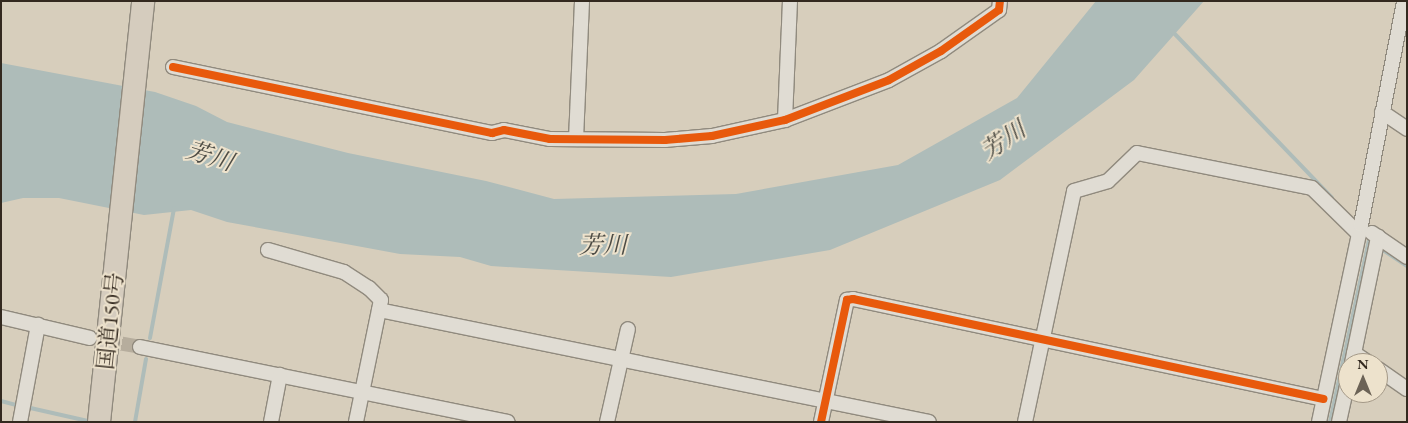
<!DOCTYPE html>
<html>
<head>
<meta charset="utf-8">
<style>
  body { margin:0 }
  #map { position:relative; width:1408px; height:423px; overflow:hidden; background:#d7cebc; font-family:"EB Garamond","Noto Serif JP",serif }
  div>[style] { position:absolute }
  .water>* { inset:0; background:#aebcb9 }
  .stream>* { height:4px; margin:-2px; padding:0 2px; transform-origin:2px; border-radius:2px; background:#aebcb9 }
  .minor-tunnel>* { height:14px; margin-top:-7px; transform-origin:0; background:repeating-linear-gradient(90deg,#b6ad9d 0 14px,transparent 0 21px) }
  .roads { filter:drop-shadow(1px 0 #908a7e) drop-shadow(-1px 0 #908a7e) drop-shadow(0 1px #908a7e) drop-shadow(0 -1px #908a7e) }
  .minor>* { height:14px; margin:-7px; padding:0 7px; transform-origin:7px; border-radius:7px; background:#e0dcd3 }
  .trunk>* { height:22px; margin:-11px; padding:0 11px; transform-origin:11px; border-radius:11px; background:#d5ccbe }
  .cycleway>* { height:8px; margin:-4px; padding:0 4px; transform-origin:4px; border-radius:4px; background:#e8590c }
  span { translate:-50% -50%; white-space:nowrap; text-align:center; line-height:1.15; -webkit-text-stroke:4px #ede2cc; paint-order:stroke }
  .street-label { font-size:22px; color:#33291f }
  .water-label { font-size:24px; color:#4d4c45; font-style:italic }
  .frame { position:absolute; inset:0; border:2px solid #33291f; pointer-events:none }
  .north { position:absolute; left:1338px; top:353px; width:50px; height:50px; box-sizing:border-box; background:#ede2cc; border:1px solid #a39887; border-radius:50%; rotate:0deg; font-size:14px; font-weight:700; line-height:20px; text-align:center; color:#33291f }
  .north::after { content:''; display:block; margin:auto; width:18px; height:22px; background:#6c6356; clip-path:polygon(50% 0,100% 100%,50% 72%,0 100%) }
</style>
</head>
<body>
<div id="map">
  <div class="water">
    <i style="clip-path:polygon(1096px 1px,1204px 1px,1134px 80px,1000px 180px,830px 250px,671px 277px,491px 266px,460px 257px,400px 254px,227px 222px,191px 210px,144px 215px,59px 198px,23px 198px,1px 203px,1px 63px,155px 92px,196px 106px,227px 122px,348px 153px,486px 181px,554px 199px,736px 194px,898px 165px,1017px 98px)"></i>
  </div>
  <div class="stream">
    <i style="left:1172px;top:31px;width:231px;rotate:46.2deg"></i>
    <i style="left:1383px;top:250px;width:29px;rotate:34deg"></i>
    <i style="left:150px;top:338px;width:132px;rotate:-79.5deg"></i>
    <i style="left:1px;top:401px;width:20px;rotate:15deg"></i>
    <i style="left:26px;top:407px;width:68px;rotate:12.8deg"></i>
    <i style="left:135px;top:422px;width:64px;rotate:-80.1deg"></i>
    <i style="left:1330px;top:422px;width:186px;rotate:-77.9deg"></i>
  </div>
  <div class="minor-tunnel">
    <i style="left:101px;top:340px;width:40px;rotate:10deg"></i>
  </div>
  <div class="roads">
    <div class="minor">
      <i style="left:173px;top:67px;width:326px;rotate:11.7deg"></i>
      <i style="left:492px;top:133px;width:12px;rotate:-14deg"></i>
      <i style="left:504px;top:130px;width:47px;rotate:11.1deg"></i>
      <i style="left:550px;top:139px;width:115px;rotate:0.5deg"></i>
      <i style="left:665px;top:140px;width:47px;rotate:-4.9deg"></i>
      <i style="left:712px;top:136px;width:75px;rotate:-12.4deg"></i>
      <i style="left:785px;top:120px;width:111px;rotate:-21deg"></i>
      <i style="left:889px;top:80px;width:60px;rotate:-29.1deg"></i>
      <i style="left:941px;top:51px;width:71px;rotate:-35.3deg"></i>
      <i style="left:999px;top:10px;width:9px;rotate:-84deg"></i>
      <i style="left:1382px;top:112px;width:30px;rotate:34deg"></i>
      <i style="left:785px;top:120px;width:119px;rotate:-87.6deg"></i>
      <i style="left:576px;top:139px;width:138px;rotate:-87.5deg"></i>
      <i style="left:1372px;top:233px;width:42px;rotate:34.4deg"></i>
      <i style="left:268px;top:250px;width:79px;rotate:16.1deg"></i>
      <i style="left:344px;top:272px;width:30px;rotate:33deg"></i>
      <i style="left:369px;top:288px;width:17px;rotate:45deg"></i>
      <i style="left:381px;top:300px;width:125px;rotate:101.6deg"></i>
      <i style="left:379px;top:310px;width:561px;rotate:11.51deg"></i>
      <i style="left:1px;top:317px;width:91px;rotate:13.3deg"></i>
      <i style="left:140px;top:347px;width:375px;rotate:11.5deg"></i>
      <i style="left:1354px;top:353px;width:18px;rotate:34deg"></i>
      <i style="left:1352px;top:363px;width:129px;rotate:-78.3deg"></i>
      <i style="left:1378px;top:369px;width:35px;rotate:35deg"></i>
      <i style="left:20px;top:422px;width:99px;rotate:-79.5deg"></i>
      <i style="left:271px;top:422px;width:48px;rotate:-79.2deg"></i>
      <i style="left:607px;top:422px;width:95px;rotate:-77.3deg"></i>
      <i style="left:821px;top:422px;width:125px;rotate:-78deg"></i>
      <i style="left:847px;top:300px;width:6px;rotate:-9deg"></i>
      <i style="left:853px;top:299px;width:481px;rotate:12deg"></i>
      <i style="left:1025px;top:422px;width:236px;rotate:-78deg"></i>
      <i style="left:1074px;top:191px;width:35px;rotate:-16deg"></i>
      <i style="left:1108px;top:181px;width:40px;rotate:-44deg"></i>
      <i style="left:1137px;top:153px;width:178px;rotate:11.3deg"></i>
      <i style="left:1312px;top:188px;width:66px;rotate:44.4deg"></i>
      <i style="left:1319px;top:422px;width:201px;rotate:-78deg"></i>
      <i style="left:1361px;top:225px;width:228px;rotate:-79.1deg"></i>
      <i style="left:1339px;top:422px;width:42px;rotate:-77.6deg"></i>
    </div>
    <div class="trunk">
      <i style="left:99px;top:422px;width:423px;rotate:-84deg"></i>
    </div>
  </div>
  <div class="cycleway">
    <i style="left:173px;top:67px;width:326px;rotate:11.7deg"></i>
    <i style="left:492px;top:133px;width:12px;rotate:-14deg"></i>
    <i style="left:504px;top:130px;width:47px;rotate:11.1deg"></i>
    <i style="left:550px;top:139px;width:115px;rotate:0.5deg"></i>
    <i style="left:665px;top:140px;width:47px;rotate:-4.9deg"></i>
    <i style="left:712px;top:136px;width:75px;rotate:-12.4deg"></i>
    <i style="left:785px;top:120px;width:111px;rotate:-21deg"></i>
    <i style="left:889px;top:80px;width:60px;rotate:-29.1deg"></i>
    <i style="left:941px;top:51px;width:71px;rotate:-35.3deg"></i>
    <i style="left:999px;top:10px;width:9px;rotate:-84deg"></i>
    <i style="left:821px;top:422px;width:125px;rotate:-78deg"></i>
    <i style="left:847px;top:300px;width:6px;rotate:-9deg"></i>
    <i style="left:853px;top:299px;width:481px;rotate:12deg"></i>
  </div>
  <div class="street-label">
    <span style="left:110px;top:321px;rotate:-84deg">国道150号</span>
  </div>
  <div class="water-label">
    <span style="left:1003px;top:140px;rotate:-34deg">芳川</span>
    <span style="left:210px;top:156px;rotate:17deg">芳川</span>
    <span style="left:603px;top:245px">芳川</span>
  </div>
  <div class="frame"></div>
  <div class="north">N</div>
</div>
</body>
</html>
